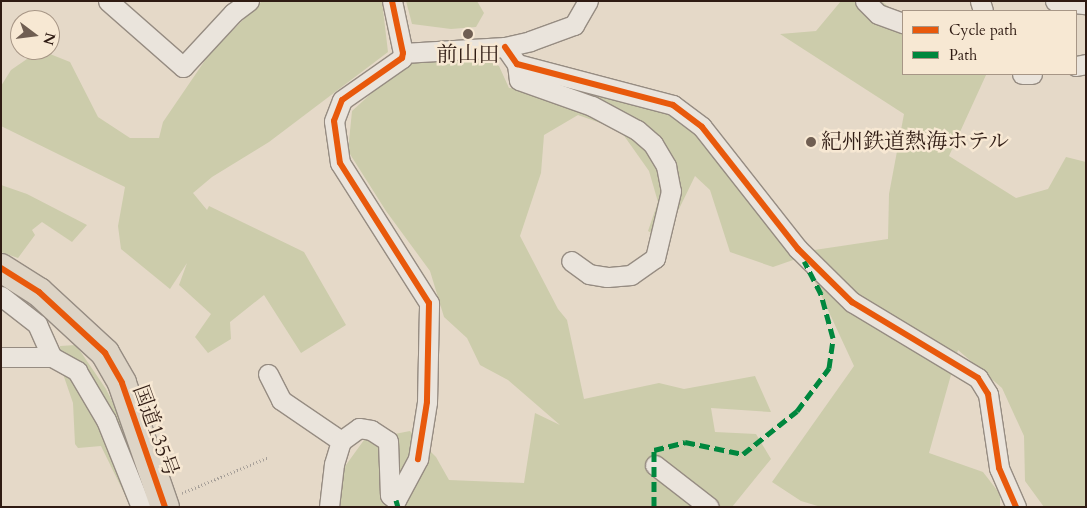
<!DOCTYPE html>
<html>
<head>
<meta charset="utf-8">
<style>
  body { margin:0 }
  #map { position:relative; width:1087px; height:508px; overflow:hidden; background:#e5d9c8; font-family:Cardo,"Noto Serif JP",serif }
  div>[style] { position:absolute }
  .green>* { inset:0; background:#ccccab }
  .path>* { height:3px; margin-top:-1.5px; transform-origin:0; background:repeating-linear-gradient(90deg,#a7a099 0 1px,transparent 0 3.5px) }
  .roads { filter:drop-shadow(1px 0 #968c82) drop-shadow(-1px 0 #968c82) drop-shadow(0 1px #968c82) drop-shadow(0 -1px #968c82) }
  .minor>* { height:19px; margin:-9.5px; padding:0 9.5px; transform-origin:9.5px; border-radius:9.5px; background:#eae4dc }
  .highway>* { height:28px; margin:-14px; padding:0 14px; transform-origin:14px; border-radius:14px; background:#ddd4c6 }
  .quiet>* { height:5px; margin-top:-2.5px; transform-origin:0; background:repeating-linear-gradient(90deg,#00873e 0 10px,transparent 0 15px) }
  .cycleway>* { height:6px; margin:-3px; padding:0 3px; transform-origin:3px; border-radius:3px; background:#e8590c }
  .dots>* { width:14px; height:14px; translate:-50% -50%; box-sizing:border-box; border:2px solid #f7e8d3; border-radius:50% }
  span { translate:-50% -50%; white-space:nowrap; text-align:center; line-height:1.15; -webkit-text-stroke:5px #f7e8d3; paint-order:stroke }
  .poi-label { font-size:21px; color:#2f1b13 }
  .left { translate:0 -50%; text-align:left }
  .street-label { font-size:21px; color:#2f1b13 }
  .frame { position:absolute; inset:0; border:2px solid #2f1b13; pointer-events:none }
  .legend { position:absolute; left:902px; top:10px; width:175px; height:65px; box-sizing:border-box; background:#f7e8d3; border:1px solid #a79686; margin:0; padding:6px 9px; list-style:none; font-size:15px; color:#2f1b13 }
  .legend li { display:flex; align-items:center; gap:10px; height:25px }
  .legend b { width:25px; border:1px solid #a79686 }
  .north { position:absolute; left:10px; top:10px; width:50px; height:50px; box-sizing:border-box; background:#f7e8d3; border:1px solid #a79686; border-radius:50%; rotate:105deg; font-size:14px; font-weight:700; line-height:20px; text-align:center; color:#2f1b13 }
  .north::after { content:''; display:block; margin:auto; width:18px; height:22px; background:#6f5e52; clip-path:polygon(50% 0,100% 100%,50% 72%,0 100%) }
</style>
</head>
<body>
<div id="map">
  <div class="green">
    <i style="clip-path:polygon(262px 1px,382px 1px,388px 52px,269px 142px,212px 177px,193px 193px,207px 210px,209px 206px,304px 252px,346px 325px,301px 353px,264px 295px,230px 322px,231px 339px,208px 353px,195px 337px,211px 314px,179px 285px,187px 263px,170px 289px,121px 249px,118px 226px,125px 187px,1px 126px,1px 86px,11px 70px,40px 50px,70px 62px,98px 117px,130px 138px,159px 138px,163px 122px,210px 53px)"></i>
    <i style="clip-path:polygon(406px 1px,477px 1px,484px 13px,476px 27px,451px 29px,412px 24px)"></i>
    <i style="clip-path:polygon(841px 1px,881px 1px,903px 17px,903px 74px,986px 75px,949px 156px,1016px 198px,1048px 189px,1066px 157px,1086px 162px,1086px 507px,1044px 507px,1025px 481px,1024px 436px,1002px 388px,958px 350px,929px 453px,983px 472px,1000px 494px,1000px 507px,821px 507px,801px 501px,772px 482px,854px 366px,801px 252px,888px 239px,889px 194px,904px 114px,780px 34px,816px 31px)"></i>
    <i style="clip-path:polygon(473px 55px,499px 66px,509px 88px,586px 92px,669px 114px,695px 133px,796px 259px,773px 267px,730px 252px,710px 190px,695px 176px,679px 209px,658px 237px,648px 231px,658px 202px,649px 171px,620px 130px,578px 115px,544px 135px,541px 173px,520px 236px,558px 309px,567px 320px,584px 399px,659px 383px,684px 389px,755px 376px,771px 412px,711px 408px,715px 432px,756px 434px,771px 459px,732px 507px,341px 507px,338px 476px,364px 440px,410px 431px,436px 457px,449px 480px,524px 483px,535px 413px,560px 425px,508px 380px,480px 365px,467px 338px,444px 317px,430px 271px,386px 211px,348px 151px,352px 111px,410px 58px)"></i>
    <i style="clip-path:polygon(1px 185px,27px 194px,87px 225px,72px 242px,42px 222px,32px 230px,35px 235px,18px 258px,1px 252px)"></i>
    <i style="clip-path:polygon(76px 345px,106px 389px,123px 423px,145px 480px,144px 494px,126px 497px,101px 446px,78px 448px,75px 444px,73px 403px,62px 371px,60px 346px)"></i>
  </div>
  <div class="path">
    <i style="left:182px;top:493px;width:94px;rotate:-22.5deg"></i>
  </div>
  <div class="roads">
    <div class="minor">
      <i style="left:108px;top:1px;width:100px;rotate:41.3deg"></i>
      <i style="left:183px;top:67px;width:74px;rotate:-47.2deg"></i>
      <i style="left:233px;top:13px;width:20px;rotate:-37deg"></i>
      <i style="left:865px;top:1px;width:18px;rotate:45deg"></i>
      <i style="left:878px;top:14px;width:27px;rotate:20deg"></i>
      <i style="left:980px;top:1px;width:10px;rotate:73deg"></i>
      <i style="left:1055px;top:1px;width:31px;rotate:6deg"></i>
      <i style="left:505px;top:47px;width:21px;rotate:55deg"></i>
      <i style="left:517px;top:64px;width:161px;rotate:14.7deg"></i>
      <i style="left:673px;top:105px;width:36px;rotate:37deg"></i>
      <i style="left:702px;top:127px;width:155px;rotate:51.8deg"></i>
      <i style="left:798px;top:249px;width:76px;rotate:44.5deg"></i>
      <i style="left:852px;top:302px;width:147px;rotate:31.1deg"></i>
      <i style="left:978px;top:378px;width:19px;rotate:58deg"></i>
      <i style="left:988px;top:394px;width:75px;rotate:81.5deg"></i>
      <i style="left:999px;top:468px;width:43px;rotate:66.4deg"></i>
      <i style="left:403px;top:53px;width:102px;rotate:-3.4deg"></i>
      <i style="left:505px;top:47px;width:26px;rotate:-13deg"></i>
      <i style="left:530px;top:41px;width:47px;rotate:-20deg"></i>
      <i style="left:574px;top:25px;width:28px;rotate:-60deg"></i>
      <i style="left:517px;top:64px;width:16px;rotate:83deg"></i>
      <i style="left:519px;top:80px;width:77px;rotate:19.6deg"></i>
      <i style="left:592px;top:106px;width:51px;rotate:28.1deg"></i>
      <i style="left:637px;top:130px;width:21px;rotate:41deg"></i>
      <i style="left:653px;top:144px;width:26px;rotate:59deg"></i>
      <i style="left:666px;top:166px;width:25px;rotate:79deg"></i>
      <i style="left:671px;top:191px;width:69px;rotate:103.4deg"></i>
      <i style="left:655px;top:258px;width:29px;rotate:145deg"></i>
      <i style="left:631px;top:275px;width:24px;rotate:175deg"></i>
      <i style="left:607px;top:277px;width:18px;rotate:-171deg"></i>
      <i style="left:589px;top:274px;width:22px;rotate:-144deg"></i>
      <i style="left:1076px;top:66px;width:10px;rotate:-11deg"></i>
      <i style="left:1022px;top:74px;width:10px"></i>
      <i style="left:1px;top:296px;width:46px;rotate:37.9deg"></i>
      <i style="left:37px;top:324px;width:36px;rotate:66deg"></i>
      <i style="left:1px;top:357px;width:51px"></i>
      <i style="left:52px;top:357px;width:29px;rotate:29deg"></i>
      <i style="left:77px;top:371px;width:57px;rotate:59.4deg"></i>
      <i style="left:106px;top:420px;width:94px;rotate:68.1deg"></i>
      <i style="left:268px;top:374px;width:29px;rotate:63deg"></i>
      <i style="left:281px;top:400px;width:73px;rotate:34.3deg"></i>
      <i style="left:655px;top:465px;width:68px;rotate:37.9deg"></i>
      <i style="left:329px;top:507px;width:43px;rotate:-83.4deg"></i>
      <i style="left:334px;top:464px;width:24px;rotate:-73deg"></i>
      <i style="left:341px;top:441px;width:22px;rotate:-36deg"></i>
      <i style="left:359px;top:428px;width:12px;rotate:9deg"></i>
      <i style="left:371px;top:430px;width:20px;rotate:33deg"></i>
      <i style="left:388px;top:441px;width:54px;rotate:87.9deg"></i>
      <i style="left:390px;top:495px;width:8px;rotate:40deg"></i>
      <i style="left:396px;top:500px;width:47px;rotate:-61.8deg"></i>
      <i style="left:418px;top:459px;width:58px;rotate:-81deg"></i>
      <i style="left:427px;top:402px;width:99px;rotate:-88.8deg"></i>
      <i style="left:429px;top:303px;width:166px;rotate:-122.4deg"></i>
      <i style="left:340px;top:163px;width:42px;rotate:-98.1deg"></i>
      <i style="left:334px;top:121px;width:22px;rotate:-69deg"></i>
      <i style="left:342px;top:100px;width:73px;rotate:-35deg"></i>
      <i style="left:402px;top:58px;width:5px;rotate:-79deg"></i>
      <i style="left:403px;top:53px;width:53px;rotate:-101.9deg"></i>
    </div>
    <div class="highway">
      <i style="left:1px;top:268px;width:45px;rotate:32.3deg"></i>
      <i style="left:39px;top:292px;width:90px;rotate:42.7deg"></i>
      <i style="left:105px;top:353px;width:34px;rotate:60deg"></i>
      <i style="left:122px;top:383px;width:131px;rotate:70.9deg"></i>
    </div>
  </div>
  <div class="quiet">
    <i style="left:396px;top:500px;width:7px;rotate:74deg"></i>
    <i style="left:654px;top:507px;width:57px;rotate:-90deg"></i>
    <i style="left:654px;top:450px;width:32px;rotate:-14deg"></i>
    <i style="left:685px;top:442px;width:59px;rotate:11.7deg"></i>
    <i style="left:743px;top:454px;width:69px;rotate:-38.5deg"></i>
    <i style="left:797px;top:411px;width:54px;rotate:-53.3deg"></i>
    <i style="left:829px;top:368px;width:30px;rotate:-82deg"></i>
    <i style="left:833px;top:338px;width:46px;rotate:-105.3deg"></i>
    <i style="left:821px;top:294px;width:37px;rotate:-117deg"></i>
  </div>
  <div class="cycleway">
    <i style="left:392px;top:1px;width:53px;rotate:78.1deg"></i>
    <i style="left:403px;top:53px;width:5px;rotate:101deg"></i>
    <i style="left:402px;top:58px;width:73px;rotate:145deg"></i>
    <i style="left:342px;top:100px;width:22px;rotate:111deg"></i>
    <i style="left:334px;top:121px;width:42px;rotate:81.9deg"></i>
    <i style="left:340px;top:163px;width:166px;rotate:57.6deg"></i>
    <i style="left:429px;top:303px;width:99px;rotate:91.2deg"></i>
    <i style="left:427px;top:402px;width:58px;rotate:99deg"></i>
    <i style="left:505px;top:47px;width:21px;rotate:55deg"></i>
    <i style="left:517px;top:64px;width:161px;rotate:14.7deg"></i>
    <i style="left:673px;top:105px;width:36px;rotate:37deg"></i>
    <i style="left:702px;top:127px;width:155px;rotate:51.8deg"></i>
    <i style="left:798px;top:249px;width:76px;rotate:44.5deg"></i>
    <i style="left:852px;top:302px;width:147px;rotate:31.1deg"></i>
    <i style="left:978px;top:378px;width:19px;rotate:58deg"></i>
    <i style="left:988px;top:394px;width:75px;rotate:81.5deg"></i>
    <i style="left:999px;top:468px;width:43px;rotate:66.4deg"></i>
    <i style="left:1px;top:268px;width:45px;rotate:32.3deg"></i>
    <i style="left:39px;top:292px;width:90px;rotate:42.7deg"></i>
    <i style="left:105px;top:353px;width:34px;rotate:60deg"></i>
    <i style="left:122px;top:383px;width:131px;rotate:70.9deg"></i>
  </div>
  <div class="dots">
    <i style="left:468px;top:34px;background:#6f5e52"></i>
    <i style="left:811px;top:142px;background:#6f5e52"></i>
  </div>
  <div class="poi-label">
    <span style="left:468px;top:55px">前山田</span>
    <span class="left" style="left:821px;top:142px">紀州鉄道熱海ホテル</span>
  </div>
  <div class="street-label">
    <span style="left:155px;top:431px;rotate:70deg">国道135号</span>
  </div>
  <div class="frame"></div>
  <ul class="legend">
  <li><b style="height:6px;background:#e8590c"></b>Cycle path</li>
  <li><b style="height:6px;background:#00873e"></b>Path</li>
  </ul>
  <div class="north">N</div>
</div>
</body>
</html>
